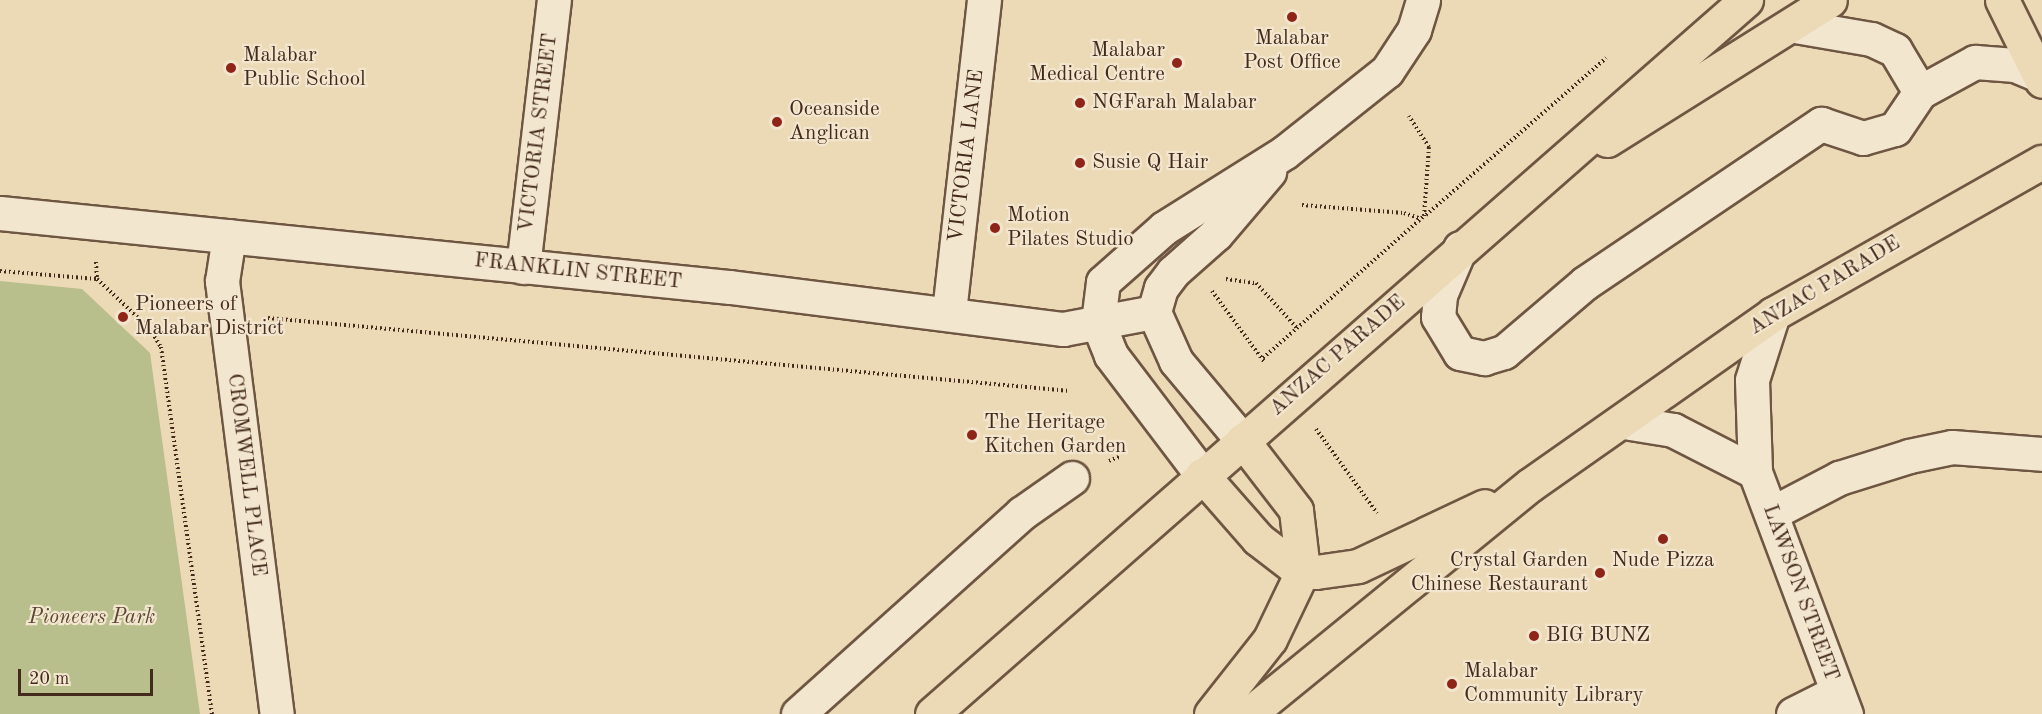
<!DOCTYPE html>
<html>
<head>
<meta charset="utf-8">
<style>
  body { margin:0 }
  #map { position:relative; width:2042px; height:714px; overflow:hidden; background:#ecd9b5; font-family:"Old Standard TT",serif }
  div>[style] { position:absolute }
  .green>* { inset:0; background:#b8bf8d }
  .path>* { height:4px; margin-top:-2px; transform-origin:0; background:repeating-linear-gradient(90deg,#442a1c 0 1.5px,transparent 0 4.5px) }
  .roads { filter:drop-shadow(2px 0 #6e5642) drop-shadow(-2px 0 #6e5642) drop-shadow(0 2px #6e5642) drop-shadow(0 -2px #6e5642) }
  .minor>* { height:33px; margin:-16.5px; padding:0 16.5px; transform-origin:16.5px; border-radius:16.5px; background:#f3e6cf }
  .major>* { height:33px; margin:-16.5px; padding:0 16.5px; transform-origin:16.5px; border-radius:16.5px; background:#ecd9b5 }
  .dots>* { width:16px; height:16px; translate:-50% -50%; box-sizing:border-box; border:3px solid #f3e6cf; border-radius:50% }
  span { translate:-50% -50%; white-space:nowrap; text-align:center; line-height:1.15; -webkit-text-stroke:4.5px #f3e6cf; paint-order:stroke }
  .poi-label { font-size:21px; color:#442a1c }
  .right { translate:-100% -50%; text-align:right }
  .left { translate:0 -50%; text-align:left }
  .street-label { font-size:21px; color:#442a1c }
  .park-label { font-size:21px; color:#5b4833; font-style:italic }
  .scale { position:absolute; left:18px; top:669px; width:135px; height:27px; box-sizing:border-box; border:3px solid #442a1c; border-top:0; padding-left:8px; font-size:18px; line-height:21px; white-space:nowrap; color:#442a1c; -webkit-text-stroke:4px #f3e6cf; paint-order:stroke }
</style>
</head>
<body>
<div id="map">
  <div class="green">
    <i style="clip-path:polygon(0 281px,82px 289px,150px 353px,200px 714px,0 714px)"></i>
  </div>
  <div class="path">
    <i style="left:1302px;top:205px;width:102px;rotate:4.5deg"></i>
    <i style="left:1404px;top:213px;width:18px;rotate:19deg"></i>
    <i style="left:1426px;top:215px;width:239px;rotate:-41.1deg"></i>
    <i style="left:96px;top:262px;width:17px;rotate:87deg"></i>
    <i style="left:97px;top:279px;width:73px;rotate:43.3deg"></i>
    <i style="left:150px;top:329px;width:21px;rotate:59deg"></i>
    <i style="left:161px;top:347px;width:371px;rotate:82.1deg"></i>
    <i style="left:0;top:271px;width:97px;rotate:4.7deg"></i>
    <i style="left:1226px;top:279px;width:30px;rotate:8deg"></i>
    <i style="left:1256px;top:283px;width:61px;rotate:47.7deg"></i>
    <i style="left:1212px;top:291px;width:89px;rotate:53.6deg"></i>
    <i style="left:268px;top:318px;width:805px;rotate:5.2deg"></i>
    <i style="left:1263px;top:358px;width:215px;rotate:-41.4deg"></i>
    <i style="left:1424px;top:216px;width:69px;rotate:-85.9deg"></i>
    <i style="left:1429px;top:147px;width:37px;rotate:-123deg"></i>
    <i style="left:1316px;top:429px;width:104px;rotate:54deg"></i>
    <i style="left:1109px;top:461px;width:11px;rotate:-22deg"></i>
  </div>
  <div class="roads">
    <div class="minor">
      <i style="left:1920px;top:92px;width:63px;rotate:-28.6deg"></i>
      <i style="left:1975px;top:62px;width:40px;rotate:4.3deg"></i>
      <i style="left:2015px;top:65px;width:26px;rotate:23deg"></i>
      <i style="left:0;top:213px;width:734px;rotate:5.79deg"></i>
      <i style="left:730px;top:287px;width:336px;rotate:7.2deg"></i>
      <i style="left:1063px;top:329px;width:93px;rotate:-10.6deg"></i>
      <i style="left:229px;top:236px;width:46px;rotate:98.8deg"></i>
      <i style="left:222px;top:281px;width:436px;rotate:82.8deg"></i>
      <i style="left:1460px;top:248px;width:51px;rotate:113.1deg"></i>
      <i style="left:1440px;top:295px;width:22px;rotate:95deg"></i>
      <i style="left:1438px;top:317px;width:42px;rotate:58.6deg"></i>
      <i style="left:1460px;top:353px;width:25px;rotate:12deg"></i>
      <i style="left:1484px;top:358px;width:21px;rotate:-17deg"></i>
      <i style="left:1504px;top:352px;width:106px;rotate:-40.4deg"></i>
      <i style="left:1585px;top:283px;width:285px;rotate:-34deg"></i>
      <i style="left:1821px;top:124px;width:44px;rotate:18.4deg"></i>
      <i style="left:1863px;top:138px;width:33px;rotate:-16deg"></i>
      <i style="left:1895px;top:129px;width:45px;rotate:-56deg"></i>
      <i style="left:1920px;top:92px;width:49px;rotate:-120.8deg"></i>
      <i style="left:1895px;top:50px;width:26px;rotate:-155deg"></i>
      <i style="left:1871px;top:39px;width:77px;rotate:-170.3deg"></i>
      <i style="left:523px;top:267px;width:269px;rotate:-83.4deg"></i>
      <i style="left:949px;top:312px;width:314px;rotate:-83.6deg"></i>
      <i style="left:1773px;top:314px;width:69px;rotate:107.7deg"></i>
      <i style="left:1752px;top:380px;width:92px;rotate:88.1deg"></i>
      <i style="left:1755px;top:472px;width:259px;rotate:69.4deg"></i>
      <i style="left:1624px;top:422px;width:50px;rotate:9.3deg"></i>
      <i style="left:1673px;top:430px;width:92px;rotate:27.1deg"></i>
      <i style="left:1242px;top:440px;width:103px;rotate:-129.9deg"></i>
      <i style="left:1176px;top:361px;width:54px;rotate:-114.2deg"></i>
      <i style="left:1154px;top:312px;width:25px;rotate:-74deg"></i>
      <i style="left:1161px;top:288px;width:20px;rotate:-53deg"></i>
      <i style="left:1173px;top:272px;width:57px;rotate:-41.5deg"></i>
      <i style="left:1216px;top:234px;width:82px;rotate:-49.5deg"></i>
      <i style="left:1202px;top:475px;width:151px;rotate:-127.2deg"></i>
      <i style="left:1111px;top:355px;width:35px;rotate:-112deg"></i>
      <i style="left:1098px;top:322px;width:40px;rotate:-82.9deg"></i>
      <i style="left:1103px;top:282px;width:81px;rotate:-41.5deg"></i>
      <i style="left:1164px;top:228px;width:143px;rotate:-32.1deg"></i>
      <i style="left:1285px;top:152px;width:130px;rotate:-38.5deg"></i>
      <i style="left:1387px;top:71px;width:49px;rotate:-56.6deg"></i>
      <i style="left:1414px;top:30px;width:31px;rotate:-73deg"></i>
      <i style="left:1772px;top:513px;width:76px;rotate:-27.6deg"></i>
      <i style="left:1839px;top:478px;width:73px;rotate:-17.4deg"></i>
      <i style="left:1909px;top:456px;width:44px;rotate:-11.8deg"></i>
      <i style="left:1952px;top:447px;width:90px;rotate:4.4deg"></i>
      <i style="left:798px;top:714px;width:301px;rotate:-41.9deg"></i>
      <i style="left:1022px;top:513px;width:61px;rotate:-35deg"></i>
      <i style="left:1793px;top:714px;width:49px;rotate:-26.6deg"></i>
    </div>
    <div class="major">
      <i style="left:2002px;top:0;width:90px;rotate:63.7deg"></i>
      <i style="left:1607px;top:140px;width:263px;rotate:-32.1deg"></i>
      <i style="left:1202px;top:475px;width:85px;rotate:48.8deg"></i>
      <i style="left:1258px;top:539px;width:43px;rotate:37.4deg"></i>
      <i style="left:1292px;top:565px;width:25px;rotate:16deg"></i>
      <i style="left:1316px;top:572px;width:42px;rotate:-8.1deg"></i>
      <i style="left:1358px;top:566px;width:140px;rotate:-25.3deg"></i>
      <i style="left:932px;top:714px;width:1083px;rotate:-41.26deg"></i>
      <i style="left:1211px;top:714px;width:95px;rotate:-51.8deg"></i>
      <i style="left:1270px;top:639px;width:76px;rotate:-64.4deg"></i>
      <i style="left:1303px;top:570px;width:60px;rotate:-96.7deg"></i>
      <i style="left:1296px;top:510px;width:88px;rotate:-127.6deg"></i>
      <i style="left:1249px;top:714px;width:362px;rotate:-39.2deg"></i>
      <i style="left:1530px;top:485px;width:297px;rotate:-35.1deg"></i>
      <i style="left:1773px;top:314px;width:309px;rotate:-29.5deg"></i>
    </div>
  </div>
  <div class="dots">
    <i style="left:1292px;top:17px;background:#8f2418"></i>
    <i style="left:1177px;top:63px;background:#8f2418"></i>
    <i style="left:231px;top:68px;background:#8f2418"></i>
    <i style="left:1080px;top:103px;background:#8f2418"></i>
    <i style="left:777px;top:122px;background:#8f2418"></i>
    <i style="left:1080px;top:163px;background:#8f2418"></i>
    <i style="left:995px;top:228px;background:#8f2418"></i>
    <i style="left:123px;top:317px;background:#8f2418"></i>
    <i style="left:972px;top:435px;background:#8f2418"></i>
    <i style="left:1663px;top:539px;background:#8f2418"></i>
    <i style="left:1600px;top:573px;background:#8f2418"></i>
    <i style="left:1534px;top:636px;background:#8f2418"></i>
    <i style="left:1452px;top:684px;background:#8f2418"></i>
  </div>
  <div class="poi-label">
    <span style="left:1292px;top:51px">Malabar<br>Post Office</span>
    <span class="right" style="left:1165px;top:63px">Malabar<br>Medical Centre</span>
    <span class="left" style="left:243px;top:68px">Malabar<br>Public School</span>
    <span class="left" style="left:1092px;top:103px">NGFarah Malabar</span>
    <span class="left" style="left:789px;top:122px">Oceanside<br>Anglican</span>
    <span class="left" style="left:1092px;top:163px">Susie Q Hair</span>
    <span class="left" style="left:1007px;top:228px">Motion<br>Pilates Studio</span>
    <span class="left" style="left:135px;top:317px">Pioneers of<br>Malabar District</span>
    <span class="left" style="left:984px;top:435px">The Heritage<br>Kitchen Garden</span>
    <span class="right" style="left:1588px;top:573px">Crystal Garden<br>Chinese Restaurant</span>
    <span style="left:1663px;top:561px">Nude Pizza</span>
    <span class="left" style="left:1546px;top:636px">BIG BUNZ</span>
    <span class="left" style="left:1464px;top:684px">Malabar<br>Community Library</span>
  </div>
  <div class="street-label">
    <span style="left:539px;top:133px;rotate:-83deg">VICTORIA STREET</span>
    <span style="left:967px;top:156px;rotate:-83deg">VICTORIA LANE</span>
    <span style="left:578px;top:272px;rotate:6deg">FRANKLIN STREET</span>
    <span style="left:1825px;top:286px;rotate:-31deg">ANZAC PARADE</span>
    <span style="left:1338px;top:356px;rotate:-41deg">ANZAC PARADE</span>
    <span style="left:246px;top:475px;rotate:83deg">CROMWELL PLACE</span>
    <span style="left:1800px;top:593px;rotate:70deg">LAWSON STREET</span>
  </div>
  <div class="park-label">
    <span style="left:92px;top:618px">Pioneers Park</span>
  </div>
  <div class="scale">20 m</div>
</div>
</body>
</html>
